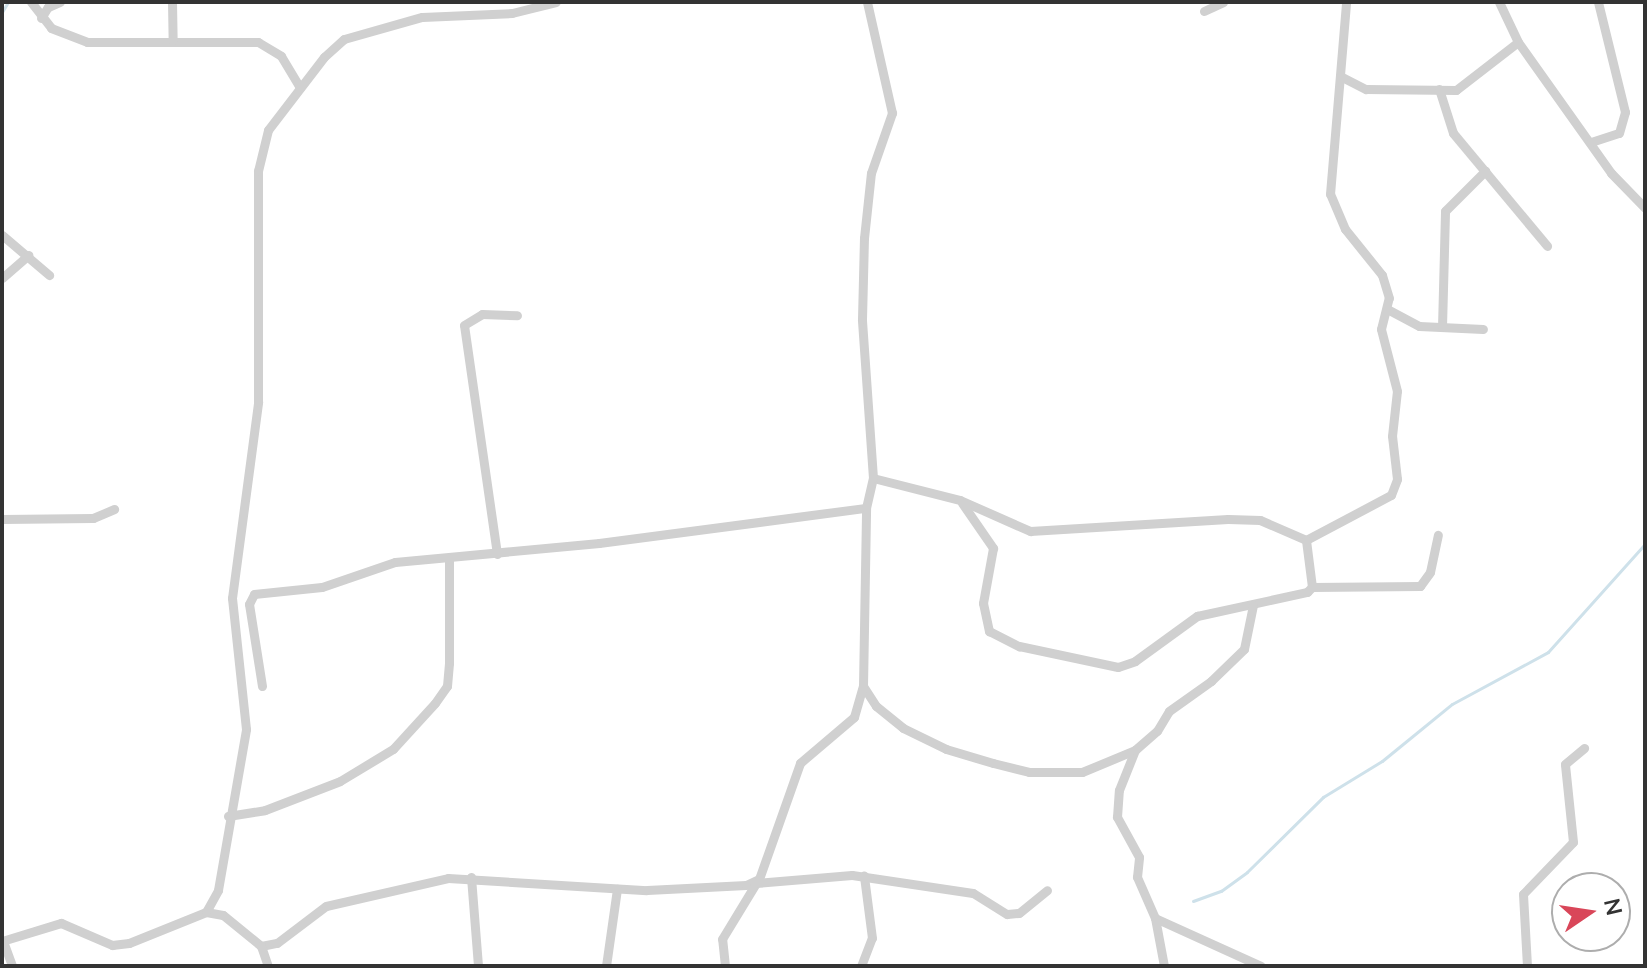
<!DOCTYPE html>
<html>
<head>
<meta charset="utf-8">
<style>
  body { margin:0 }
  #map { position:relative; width:1647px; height:968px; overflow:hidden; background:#fff; font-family:"Nunito Sans",sans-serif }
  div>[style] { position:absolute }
  .stream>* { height:3px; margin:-1.5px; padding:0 1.5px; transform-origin:1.5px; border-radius:1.5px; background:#cee1ea }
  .minor>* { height:9px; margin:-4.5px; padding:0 4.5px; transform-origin:4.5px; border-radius:4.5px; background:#d0d0d0 }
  span { translate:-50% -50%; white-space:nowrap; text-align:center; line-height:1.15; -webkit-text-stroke:8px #fff; paint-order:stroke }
  .frame { position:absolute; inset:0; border:4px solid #333; pointer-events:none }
  .north { position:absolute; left:1551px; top:872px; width:80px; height:80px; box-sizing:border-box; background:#fff; border:2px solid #adadad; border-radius:50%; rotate:77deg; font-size:22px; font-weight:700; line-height:32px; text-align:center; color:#333 }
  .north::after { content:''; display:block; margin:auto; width:28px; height:36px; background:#d94659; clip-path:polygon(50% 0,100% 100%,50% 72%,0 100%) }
</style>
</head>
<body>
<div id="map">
  <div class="stream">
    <i style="left:2px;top:12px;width:12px;rotate:-59deg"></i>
    <i style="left:1193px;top:901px;width:30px;rotate:-20deg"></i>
    <i style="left:1221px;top:891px;width:32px;rotate:-36deg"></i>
    <i style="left:1247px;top:872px;width:107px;rotate:-44.6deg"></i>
    <i style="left:1323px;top:797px;width:69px;rotate:-31.4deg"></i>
    <i style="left:1382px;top:761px;width:90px;rotate:-39.2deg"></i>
    <i style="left:1452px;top:704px;width:109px;rotate:-28.4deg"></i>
    <i style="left:1548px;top:652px;width:145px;rotate:-48.1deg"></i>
  </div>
  <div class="minor">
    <i style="left:31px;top:2px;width:33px;rotate:52deg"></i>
    <i style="left:51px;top:28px;width:39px;rotate:21deg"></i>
    <i style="left:87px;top:42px;width:171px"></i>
    <i style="left:258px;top:42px;width:27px;rotate:31deg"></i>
    <i style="left:281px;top:56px;width:37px;rotate:59deg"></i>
    <i style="left:172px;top:2px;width:39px;rotate:89deg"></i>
    <i style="left:1499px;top:2px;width:44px;rotate:64.6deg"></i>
    <i style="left:1518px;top:42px;width:161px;rotate:54.6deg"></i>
    <i style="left:1611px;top:173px;width:49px;rotate:45.8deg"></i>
    <i style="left:1204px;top:11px;width:21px;rotate:-25deg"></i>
    <i style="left:41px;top:18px;width:13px;rotate:-58deg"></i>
    <i style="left:48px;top:7px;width:13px;rotate:-23deg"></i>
    <i style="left:1340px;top:76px;width:29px;rotate:27deg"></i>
    <i style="left:1366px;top:89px;width:90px;rotate:0.6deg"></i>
    <i style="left:1456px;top:90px;width:78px;rotate:-37.7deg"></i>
    <i style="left:1439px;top:89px;width:46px;rotate:72.3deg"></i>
    <i style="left:1453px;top:133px;width:147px;rotate:50.2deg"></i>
    <i style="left:1591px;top:142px;width:29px;rotate:-18deg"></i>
    <i style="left:1619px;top:133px;width:22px;rotate:-74deg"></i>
    <i style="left:1625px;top:112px;width:113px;rotate:-103.8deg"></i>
    <i style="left:2px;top:235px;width:62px;rotate:40.4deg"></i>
    <i style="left:2px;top:278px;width:35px;rotate:-41deg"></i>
    <i style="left:1389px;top:310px;width:34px;rotate:28deg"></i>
    <i style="left:1419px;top:326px;width:64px;rotate:2.7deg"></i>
    <i style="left:1442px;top:327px;width:116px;rotate:-88.5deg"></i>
    <i style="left:1445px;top:211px;width:57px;rotate:-45deg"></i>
    <i style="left:873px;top:478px;width:90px;rotate:14.2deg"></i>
    <i style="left:960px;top:500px;width:77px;rotate:23.9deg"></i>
    <i style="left:1030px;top:531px;width:198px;rotate:-3.5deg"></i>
    <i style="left:1228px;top:519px;width:32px;rotate:2deg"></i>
    <i style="left:1260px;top:520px;width:50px;rotate:23.5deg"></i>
    <i style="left:1306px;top:540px;width:96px;rotate:-27.9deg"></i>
    <i style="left:1391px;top:495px;width:17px;rotate:-69deg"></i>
    <i style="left:1397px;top:479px;width:43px;rotate:-96.6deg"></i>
    <i style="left:1392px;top:436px;width:45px;rotate:-83.7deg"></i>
    <i style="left:1397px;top:391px;width:64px;rotate:-104.5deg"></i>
    <i style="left:1381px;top:329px;width:32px;rotate:-76deg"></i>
    <i style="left:1389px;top:298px;width:24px;rotate:-107deg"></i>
    <i style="left:1382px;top:275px;width:59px;rotate:-128.8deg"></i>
    <i style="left:1345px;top:229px;width:38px;rotate:-113deg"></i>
    <i style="left:1330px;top:194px;width:193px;rotate:-85.2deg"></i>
    <i style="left:962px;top:503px;width:55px;rotate:55.4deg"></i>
    <i style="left:993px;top:548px;width:56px;rotate:100.3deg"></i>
    <i style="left:983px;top:603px;width:29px;rotate:78deg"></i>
    <i style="left:989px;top:631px;width:34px;rotate:27deg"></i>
    <i style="left:1019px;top:646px;width:101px;rotate:12deg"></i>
    <i style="left:1118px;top:667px;width:18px;rotate:-19deg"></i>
    <i style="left:1135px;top:661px;width:77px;rotate:-36deg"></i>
    <i style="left:1197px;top:616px;width:113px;rotate:-12.3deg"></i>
    <i style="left:1307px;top:592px;width:7px;rotate:-45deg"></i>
    <i style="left:1312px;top:587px;width:47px;rotate:-97.3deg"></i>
    <i style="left:2px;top:519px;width:91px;rotate:-0.6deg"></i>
    <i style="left:93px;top:518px;width:23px;rotate:-23deg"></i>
    <i style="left:497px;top:554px;width:231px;rotate:-98.2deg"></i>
    <i style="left:464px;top:325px;width:21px;rotate:-31deg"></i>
    <i style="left:482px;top:314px;width:35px;rotate:2deg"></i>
    <i style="left:1312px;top:587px;width:108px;rotate:-0.5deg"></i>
    <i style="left:1420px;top:586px;width:17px;rotate:-54deg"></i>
    <i style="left:1430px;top:572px;width:38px;rotate:-78deg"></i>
    <i style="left:262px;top:686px;width:83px;rotate:-99deg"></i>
    <i style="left:249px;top:604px;width:11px;rotate:-63deg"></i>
    <i style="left:254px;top:594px;width:68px;rotate:-5.9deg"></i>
    <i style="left:322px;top:587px;width:77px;rotate:-18.9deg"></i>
    <i style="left:395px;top:562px;width:205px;rotate:-5.3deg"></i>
    <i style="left:599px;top:543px;width:269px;rotate:-7.5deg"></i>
    <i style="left:863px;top:686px;width:24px;rotate:57deg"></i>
    <i style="left:876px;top:706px;width:35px;rotate:39deg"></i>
    <i style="left:903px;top:728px;width:48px;rotate:26deg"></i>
    <i style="left:946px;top:749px;width:49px;rotate:16.6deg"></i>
    <i style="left:993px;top:763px;width:37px;rotate:14deg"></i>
    <i style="left:1029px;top:772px;width:53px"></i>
    <i style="left:1082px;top:772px;width:57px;rotate:-22.5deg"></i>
    <i style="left:228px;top:816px;width:37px;rotate:-9deg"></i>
    <i style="left:265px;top:810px;width:80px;rotate:-21.1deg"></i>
    <i style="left:340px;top:781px;width:62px;rotate:-31.1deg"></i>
    <i style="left:393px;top:749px;width:62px;rotate:-47.6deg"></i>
    <i style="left:435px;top:703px;width:21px;rotate:-55deg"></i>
    <i style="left:447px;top:686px;width:23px;rotate:-85deg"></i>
    <i style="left:449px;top:663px;width:105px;rotate:-90deg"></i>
    <i style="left:471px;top:877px;width:89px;rotate:85.5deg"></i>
    <i style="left:206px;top:912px;width:17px;rotate:10deg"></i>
    <i style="left:223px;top:915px;width:49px;rotate:39.2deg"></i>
    <i style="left:261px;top:946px;width:16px;rotate:-11deg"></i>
    <i style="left:277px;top:943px;width:61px;rotate:-37.1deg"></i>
    <i style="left:326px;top:906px;width:125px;rotate:-12.9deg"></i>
    <i style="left:448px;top:878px;width:199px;rotate:3.5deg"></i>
    <i style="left:647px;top:890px;width:99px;rotate:-2.9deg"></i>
    <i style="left:746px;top:885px;width:14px;rotate:-25deg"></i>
    <i style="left:759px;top:879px;width:123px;rotate:-70.5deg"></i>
    <i style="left:800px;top:763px;width:71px;rotate:-40.4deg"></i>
    <i style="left:854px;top:717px;width:32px;rotate:-74deg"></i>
    <i style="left:863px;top:686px;width:178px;rotate:-89deg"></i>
    <i style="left:866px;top:508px;width:31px;rotate:-77deg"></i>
    <i style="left:873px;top:478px;width:159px;rotate:-94deg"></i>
    <i style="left:862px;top:319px;width:81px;rotate:-88.6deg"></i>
    <i style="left:864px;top:238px;width:65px;rotate:-83.9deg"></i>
    <i style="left:871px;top:173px;width:64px;rotate:-70.7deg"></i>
    <i style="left:892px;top:113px;width:114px;rotate:-102.7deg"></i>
    <i style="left:1155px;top:918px;width:116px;rotate:24.4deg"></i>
    <i style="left:2px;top:941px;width:62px;rotate:-17deg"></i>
    <i style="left:61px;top:923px;width:56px;rotate:23.3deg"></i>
    <i style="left:112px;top:945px;width:17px;rotate:-7deg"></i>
    <i style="left:129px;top:943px;width:83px;rotate:-21.9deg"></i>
    <i style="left:206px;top:912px;width:25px;rotate:-61deg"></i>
    <i style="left:218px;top:890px;width:163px;rotate:-80.1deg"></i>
    <i style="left:246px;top:729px;width:132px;rotate:-96.1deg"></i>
    <i style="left:232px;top:598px;width:198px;rotate:-82.4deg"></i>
    <i style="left:258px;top:402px;width:231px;rotate:-90deg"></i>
    <i style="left:258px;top:171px;width:42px;rotate:-76.3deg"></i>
    <i style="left:268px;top:130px;width:92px;rotate:-52.5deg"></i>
    <i style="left:324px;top:57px;width:27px;rotate:-42deg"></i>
    <i style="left:344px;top:39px;width:81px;rotate:-15.8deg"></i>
    <i style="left:422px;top:17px;width:90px;rotate:-2.5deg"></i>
    <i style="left:512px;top:13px;width:45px;rotate:-14deg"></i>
    <i style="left:3px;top:941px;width:27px;rotate:70deg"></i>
    <i style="left:261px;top:946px;width:21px;rotate:71deg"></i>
    <i style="left:606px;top:966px;width:78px;rotate:-81.9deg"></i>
    <i style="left:725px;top:966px;width:27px;rotate:-96deg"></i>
    <i style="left:722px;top:939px;width:66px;rotate:-58.7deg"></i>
    <i style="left:756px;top:883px;width:96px;rotate:-4.8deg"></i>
    <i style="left:852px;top:875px;width:122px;rotate:8.5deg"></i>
    <i style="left:973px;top:893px;width:40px;rotate:32deg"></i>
    <i style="left:1007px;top:914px;width:12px;rotate:-5deg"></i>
    <i style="left:1019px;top:913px;width:36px;rotate:-39deg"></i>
    <i style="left:861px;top:966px;width:30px;rotate:-69deg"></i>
    <i style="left:872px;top:938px;width:63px;rotate:-97.4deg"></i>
    <i style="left:1164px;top:966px;width:49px;rotate:-100.6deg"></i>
    <i style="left:1155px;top:918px;width:45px;rotate:-113.7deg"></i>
    <i style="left:1137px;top:877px;width:20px;rotate:-84deg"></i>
    <i style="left:1139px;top:857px;width:46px;rotate:-118.8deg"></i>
    <i style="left:1117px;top:817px;width:27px;rotate:-86deg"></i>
    <i style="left:1119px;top:790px;width:43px;rotate:-68.2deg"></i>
    <i style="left:1135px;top:750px;width:29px;rotate:-41deg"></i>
    <i style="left:1157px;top:731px;width:23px;rotate:-59deg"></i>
    <i style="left:1169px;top:711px;width:52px;rotate:-35.5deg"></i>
    <i style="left:1211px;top:681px;width:46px;rotate:-44.1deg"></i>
    <i style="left:1244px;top:649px;width:45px;rotate:-78.4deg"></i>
    <i style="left:1527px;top:966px;width:72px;rotate:-93.2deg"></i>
    <i style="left:1523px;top:894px;width:72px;rotate:-46.1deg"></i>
    <i style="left:1573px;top:842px;width:78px;rotate:-95.9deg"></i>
    <i style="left:1565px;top:764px;width:25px;rotate:-40deg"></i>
  </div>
  <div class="frame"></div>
  <div class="north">N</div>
</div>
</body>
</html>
